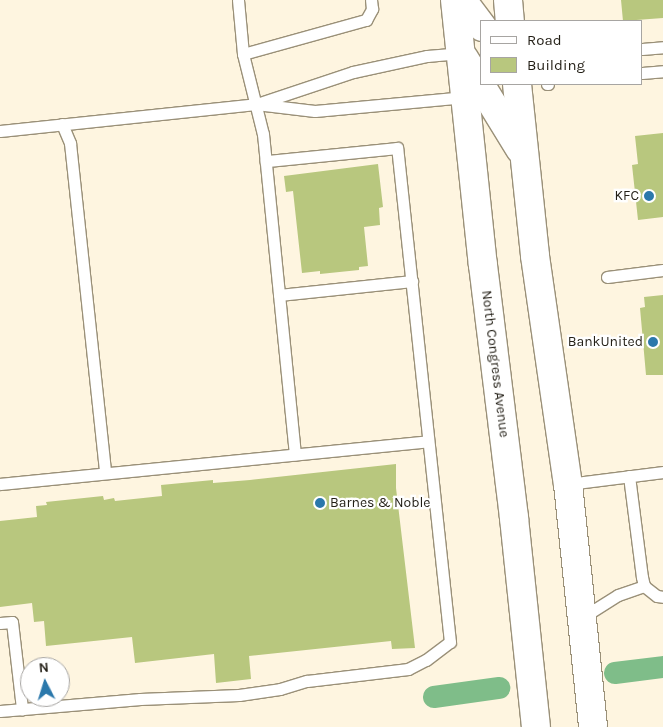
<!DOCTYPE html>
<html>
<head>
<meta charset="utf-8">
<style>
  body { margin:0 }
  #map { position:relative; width:663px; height:727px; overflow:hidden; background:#fef5e0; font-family:Karla,sans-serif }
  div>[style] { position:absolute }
  .canal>* { height:22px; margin:-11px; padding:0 11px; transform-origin:11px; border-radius:11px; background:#7fbd89 }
  .building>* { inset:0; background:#b8c77e }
  .roads { filter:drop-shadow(1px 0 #9a9078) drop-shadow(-1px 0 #9a9078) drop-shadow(0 1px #9a9078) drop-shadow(0 -1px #9a9078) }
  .service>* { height:11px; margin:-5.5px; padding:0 5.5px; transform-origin:5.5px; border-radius:5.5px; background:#fff }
  .secondary>* { height:28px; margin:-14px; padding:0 14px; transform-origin:14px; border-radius:14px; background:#fff }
  .dots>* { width:14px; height:14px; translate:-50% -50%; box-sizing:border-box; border:2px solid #fff; border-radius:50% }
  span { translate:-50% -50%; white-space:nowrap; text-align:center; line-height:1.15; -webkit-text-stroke:4.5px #fff; paint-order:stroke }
  .poi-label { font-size:14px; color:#231f16 }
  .right { translate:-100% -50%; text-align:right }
  .left { translate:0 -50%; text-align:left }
  .street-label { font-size:14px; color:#231f16 }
  .legend { position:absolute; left:480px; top:20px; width:162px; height:65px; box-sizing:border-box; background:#fff; border:1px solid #a7a5a2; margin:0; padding:6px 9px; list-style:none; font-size:15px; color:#231f16 }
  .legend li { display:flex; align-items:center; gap:10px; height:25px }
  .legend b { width:25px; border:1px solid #a7a5a2 }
  .north { position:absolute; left:20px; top:657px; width:50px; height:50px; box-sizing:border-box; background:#fff; border:1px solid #a7a5a2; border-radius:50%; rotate:355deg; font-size:14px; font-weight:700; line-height:20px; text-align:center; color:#231f16 }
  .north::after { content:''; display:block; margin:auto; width:18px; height:22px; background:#2b78ab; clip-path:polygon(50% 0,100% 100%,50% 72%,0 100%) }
</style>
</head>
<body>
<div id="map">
  <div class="canal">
    <i style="left:615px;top:673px;width:48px;rotate:-7.1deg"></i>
    <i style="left:434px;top:697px;width:66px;rotate:-7.9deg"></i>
  </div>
  <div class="building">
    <i style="clip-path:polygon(621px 0,663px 0,663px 18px,623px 21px)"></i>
    <i style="clip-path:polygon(663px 133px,663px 217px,638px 220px,632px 165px,638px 164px,635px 136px)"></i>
    <i style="clip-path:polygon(378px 164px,383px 207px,379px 208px,380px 225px,364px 227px,368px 266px,359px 267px,359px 270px,320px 274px,320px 271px,302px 273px,293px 191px,286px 192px,284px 176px)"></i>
    <i style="clip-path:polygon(663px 295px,663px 375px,646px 375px,640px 308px,645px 307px,644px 297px)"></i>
    <i style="clip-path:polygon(396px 464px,396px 488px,415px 648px,392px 649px,391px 641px,249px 656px,251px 679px,216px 683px,214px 654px,135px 663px,132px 637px,46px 646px,44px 621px,34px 622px,32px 603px,0 607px,0 521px,37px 517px,36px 506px,47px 505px,46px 502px,103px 496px,104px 500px,114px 498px,115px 501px,162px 496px,161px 485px,213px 480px,213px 483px,250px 480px)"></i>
  </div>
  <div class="roads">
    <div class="service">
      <i style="left:238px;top:0;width:54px;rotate:84.7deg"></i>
      <i style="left:243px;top:54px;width:82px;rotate:76deg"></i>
      <i style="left:263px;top:134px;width:322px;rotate:84.3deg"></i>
      <i style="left:642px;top:49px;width:21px;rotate:-5deg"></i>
      <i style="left:243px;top:54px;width:128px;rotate:-15.5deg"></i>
      <i style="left:366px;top:20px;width:13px;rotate:-61deg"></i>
      <i style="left:372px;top:9px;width:9px;rotate:-96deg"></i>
      <i style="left:642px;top:73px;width:21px;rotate:-5deg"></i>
      <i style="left:547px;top:84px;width:1px"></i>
      <i style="left:260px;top:103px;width:98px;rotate:-18.4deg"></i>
      <i style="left:353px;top:72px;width:76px;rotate:-12.2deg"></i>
      <i style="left:427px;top:56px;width:33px;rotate:-5deg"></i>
      <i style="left:62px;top:124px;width:21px;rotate:67deg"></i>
      <i style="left:70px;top:143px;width:332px;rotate:83.9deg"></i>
      <i style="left:0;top:131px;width:257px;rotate:-6deg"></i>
      <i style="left:256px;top:104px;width:59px;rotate:6.8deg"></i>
      <i style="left:315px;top:111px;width:151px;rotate:-5.3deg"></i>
      <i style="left:607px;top:277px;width:56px;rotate:-7.1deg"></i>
      <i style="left:279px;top:295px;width:134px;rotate:-6deg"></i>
      <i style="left:629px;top:476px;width:102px;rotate:82.7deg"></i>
      <i style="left:642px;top:577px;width:9px;rotate:77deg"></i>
      <i style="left:644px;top:586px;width:16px;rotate:38deg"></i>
      <i style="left:657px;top:596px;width:6px;rotate:9deg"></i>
      <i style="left:0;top:484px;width:430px;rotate:-5.7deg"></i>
      <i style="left:568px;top:484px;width:96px;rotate:-7.2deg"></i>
      <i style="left:583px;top:617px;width:41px;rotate:-32.2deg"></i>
      <i style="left:618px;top:595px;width:28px;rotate:-19deg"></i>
      <i style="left:0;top:623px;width:12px;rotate:-5deg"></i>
      <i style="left:12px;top:622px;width:88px;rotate:83.4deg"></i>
      <i style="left:0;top:711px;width:141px;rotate:-4.9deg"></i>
      <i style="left:140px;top:699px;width:99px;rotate:-2.3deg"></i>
      <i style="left:239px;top:695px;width:41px;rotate:-8.3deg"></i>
      <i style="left:280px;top:689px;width:28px;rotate:-17deg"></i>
      <i style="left:307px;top:681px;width:102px;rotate:-6.8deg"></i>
      <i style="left:408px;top:669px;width:20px;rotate:-27deg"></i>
      <i style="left:426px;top:660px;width:30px;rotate:-37deg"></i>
      <i style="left:450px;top:642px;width:497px;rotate:-96.1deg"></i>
      <i style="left:397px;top:148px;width:132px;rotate:174.3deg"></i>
    </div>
    <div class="secondary">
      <i style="left:455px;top:0;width:266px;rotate:84deg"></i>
      <i style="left:483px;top:265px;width:255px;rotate:83deg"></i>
      <i style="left:514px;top:518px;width:210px;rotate:84deg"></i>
      <i style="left:462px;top:0;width:34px;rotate:53deg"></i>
      <i style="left:508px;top:0;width:21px;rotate:85deg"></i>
      <i style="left:464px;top:58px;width:107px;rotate:58.4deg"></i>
      <i style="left:517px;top:84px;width:173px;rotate:84deg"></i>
      <i style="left:535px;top:256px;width:230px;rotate:81.8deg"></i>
      <i style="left:568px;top:484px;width:244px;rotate:84.1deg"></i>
    </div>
  </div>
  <div class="dots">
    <i style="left:649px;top:196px;background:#2b78ab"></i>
    <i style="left:653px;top:342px;background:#2b78ab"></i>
    <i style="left:320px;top:503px;background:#2b78ab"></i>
  </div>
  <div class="poi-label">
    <span class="right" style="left:639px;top:196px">KFC</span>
    <span class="right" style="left:643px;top:342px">BankUnited</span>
    <span class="left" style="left:330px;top:503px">Barnes &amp; Noble</span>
  </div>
  <div class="street-label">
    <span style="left:495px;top:364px;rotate:83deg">North Congress Avenue</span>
  </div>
  <ul class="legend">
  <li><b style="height:6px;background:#fff"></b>Road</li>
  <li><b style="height:14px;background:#b8c77e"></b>Building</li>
  </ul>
  <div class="north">N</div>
</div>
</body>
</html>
